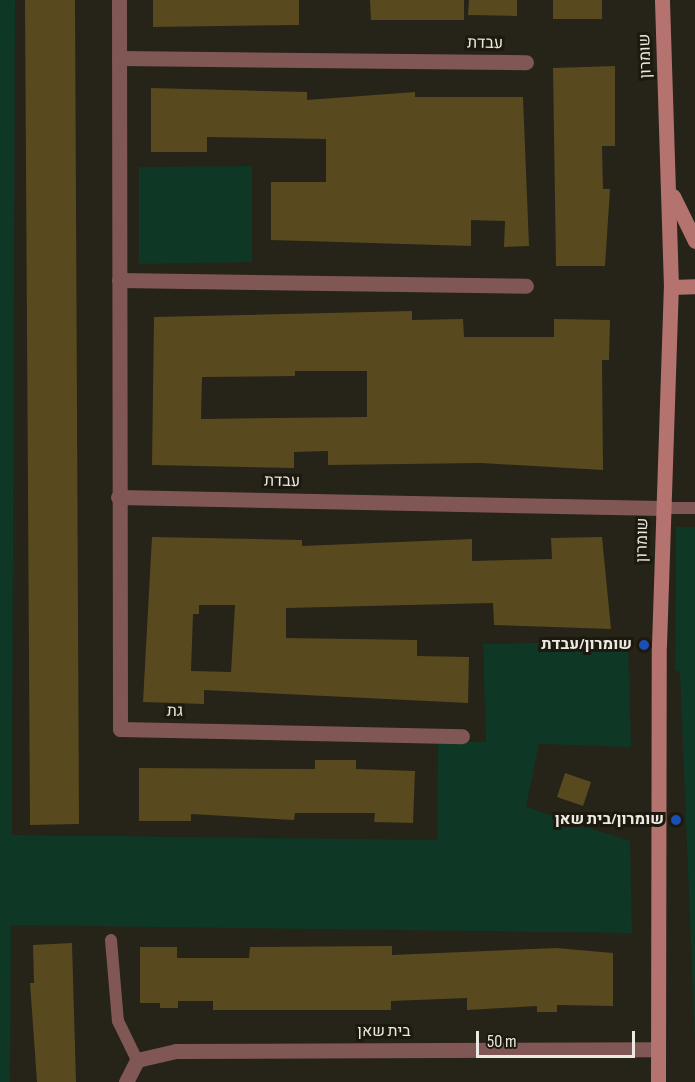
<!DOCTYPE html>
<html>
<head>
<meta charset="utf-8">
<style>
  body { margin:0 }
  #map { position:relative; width:695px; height:1082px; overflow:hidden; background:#262318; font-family:"Sofia Sans Condensed",Heebo,sans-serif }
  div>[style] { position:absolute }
  .green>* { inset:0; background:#0f3725 }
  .building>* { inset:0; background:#584a1e }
  .lane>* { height:12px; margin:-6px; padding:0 6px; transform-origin:6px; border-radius:6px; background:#805754 }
  .street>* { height:15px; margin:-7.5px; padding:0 7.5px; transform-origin:7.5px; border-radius:7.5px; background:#805754 }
  .secondary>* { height:15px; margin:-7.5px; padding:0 7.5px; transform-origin:7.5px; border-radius:7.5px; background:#b5736f }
  .dots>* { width:16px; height:16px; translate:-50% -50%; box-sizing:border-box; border:3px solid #1d190f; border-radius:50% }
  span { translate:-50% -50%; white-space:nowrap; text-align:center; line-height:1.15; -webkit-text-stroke:6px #1d190f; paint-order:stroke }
  .street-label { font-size:16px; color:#ebe9e2 }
  .poi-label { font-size:16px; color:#ebe9e2; font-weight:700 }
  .right { translate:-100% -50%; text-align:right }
  .scale { position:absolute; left:476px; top:1031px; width:159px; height:27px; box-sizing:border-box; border:3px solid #ebe9e2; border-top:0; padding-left:8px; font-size:18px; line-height:21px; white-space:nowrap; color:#ebe9e2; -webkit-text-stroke:4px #1d190f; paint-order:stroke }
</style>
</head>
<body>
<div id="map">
  <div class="green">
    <i style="clip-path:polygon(0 0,15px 0,12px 835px,437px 840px,438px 742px,486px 742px,483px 644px,628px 641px,631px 747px,539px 744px,526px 807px,630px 841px,632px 933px,11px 925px,10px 1082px,0 1082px)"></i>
    <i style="clip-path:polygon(252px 166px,252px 262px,139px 264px,139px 167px)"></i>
    <i style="clip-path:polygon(676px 527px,695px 527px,695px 1044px,680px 672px,675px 671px)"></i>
  </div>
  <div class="building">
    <i style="clip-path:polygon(25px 0,75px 0,79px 824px,30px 825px)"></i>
    <i style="clip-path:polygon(153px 0,299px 0,299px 25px,153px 27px)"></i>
    <i style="clip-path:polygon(370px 0,464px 0,464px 20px,371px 20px)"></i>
    <i style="clip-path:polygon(469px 0,517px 0,517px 16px,468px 15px)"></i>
    <i style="clip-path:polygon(553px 0,602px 0,602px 19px,553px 19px)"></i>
    <i style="clip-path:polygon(615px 66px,615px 146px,602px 146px,603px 189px,610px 189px,605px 266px,556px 266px,553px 68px)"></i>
    <i style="clip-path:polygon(151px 88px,307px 92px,307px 100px,415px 92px,415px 97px,523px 97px,529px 246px,504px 247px,505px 221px,471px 220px,471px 246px,271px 240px,271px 182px,326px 182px,326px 139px,207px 137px,207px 152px,151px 152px)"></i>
    <i style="clip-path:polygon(evenodd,412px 311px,412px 320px,463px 319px,464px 337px,554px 337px,554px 319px,610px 320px,609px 360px,602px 360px,603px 470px,481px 463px,328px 465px,328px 451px,294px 452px,294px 468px,152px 465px,154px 317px,412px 311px,295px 371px,367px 371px,367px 417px,201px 419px,202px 377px,295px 376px,295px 371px)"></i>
    <i style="clip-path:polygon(evenodd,152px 537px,302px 540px,302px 546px,472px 539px,472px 561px,552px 559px,551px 538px,602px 537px,611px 629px,494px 625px,493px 603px,286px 608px,286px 638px,417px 640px,417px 656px,469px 657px,468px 703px,204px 690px,204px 704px,143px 702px,152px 537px,199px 605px,235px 605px,231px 672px,191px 671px,193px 614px,199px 614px,199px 605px)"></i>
    <i style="clip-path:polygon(315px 760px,356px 760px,356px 769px,415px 771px,413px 823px,374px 822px,375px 813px,295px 813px,294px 820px,191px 814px,191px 821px,139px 821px,139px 768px,315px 769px)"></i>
    <i style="clip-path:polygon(565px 773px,591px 782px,583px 806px,557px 797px)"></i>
    <i style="clip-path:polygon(72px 943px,76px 1082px,37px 1082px,30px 983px,34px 983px,33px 945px)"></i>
    <i style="clip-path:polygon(392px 946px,392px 955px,556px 948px,613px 953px,613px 1006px,557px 1005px,557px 1012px,537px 1012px,537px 1006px,467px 1010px,467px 998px,391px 1001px,391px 1010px,213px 1010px,213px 1001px,178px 1001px,178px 1008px,160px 1008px,160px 1003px,140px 1003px,140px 947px,177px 947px,177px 958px,249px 958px,250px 947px)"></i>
  </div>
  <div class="lane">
    <i style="left:662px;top:508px;width:33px"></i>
    <i style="left:111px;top:940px;width:81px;rotate:85.1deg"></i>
    <i style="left:118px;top:1021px;width:43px;rotate:64deg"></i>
  </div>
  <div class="street">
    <i style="left:119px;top:0;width:729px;rotate:89.92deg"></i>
    <i style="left:120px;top:729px;width:342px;rotate:1.2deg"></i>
    <i style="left:119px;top:58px;width:407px;rotate:0.6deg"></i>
    <i style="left:119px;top:280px;width:407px;rotate:0.8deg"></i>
    <i style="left:118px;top:497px;width:544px;rotate:1.16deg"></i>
    <i style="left:126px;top:1082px;width:25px;rotate:-63deg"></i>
    <i style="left:137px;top:1060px;width:40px;rotate:-13deg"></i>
    <i style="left:176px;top:1051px;width:482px;rotate:-0.2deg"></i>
  </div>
  <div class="secondary">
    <i style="left:673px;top:196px;width:50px;rotate:63.9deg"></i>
    <i style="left:671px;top:287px;width:24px;rotate:-2deg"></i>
    <i style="left:658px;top:1082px;width:437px;rotate:-89.9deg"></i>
    <i style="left:659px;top:645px;width:358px;rotate:-88.1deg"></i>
    <i style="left:671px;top:287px;width:287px;rotate:-91.8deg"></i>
  </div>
  <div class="dots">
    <i style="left:644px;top:645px;background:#1a4fb4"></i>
    <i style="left:676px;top:820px;background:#1a4fb4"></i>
  </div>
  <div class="street-label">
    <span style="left:485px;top:44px;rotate:1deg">עבדת</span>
    <span style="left:646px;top:56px;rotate:-92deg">שומרון</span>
    <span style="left:282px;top:482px;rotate:1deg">עבדת</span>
    <span style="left:643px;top:540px;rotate:-89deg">שומרון</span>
    <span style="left:175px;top:712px;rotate:1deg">גת</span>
    <span style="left:384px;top:1032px">בית שאן</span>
  </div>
  <div class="poi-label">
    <span class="right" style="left:632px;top:645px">שומרון/עבדת</span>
    <span class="right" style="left:664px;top:820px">שומרון/בית שאן</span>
  </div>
  <div class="scale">50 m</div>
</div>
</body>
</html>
